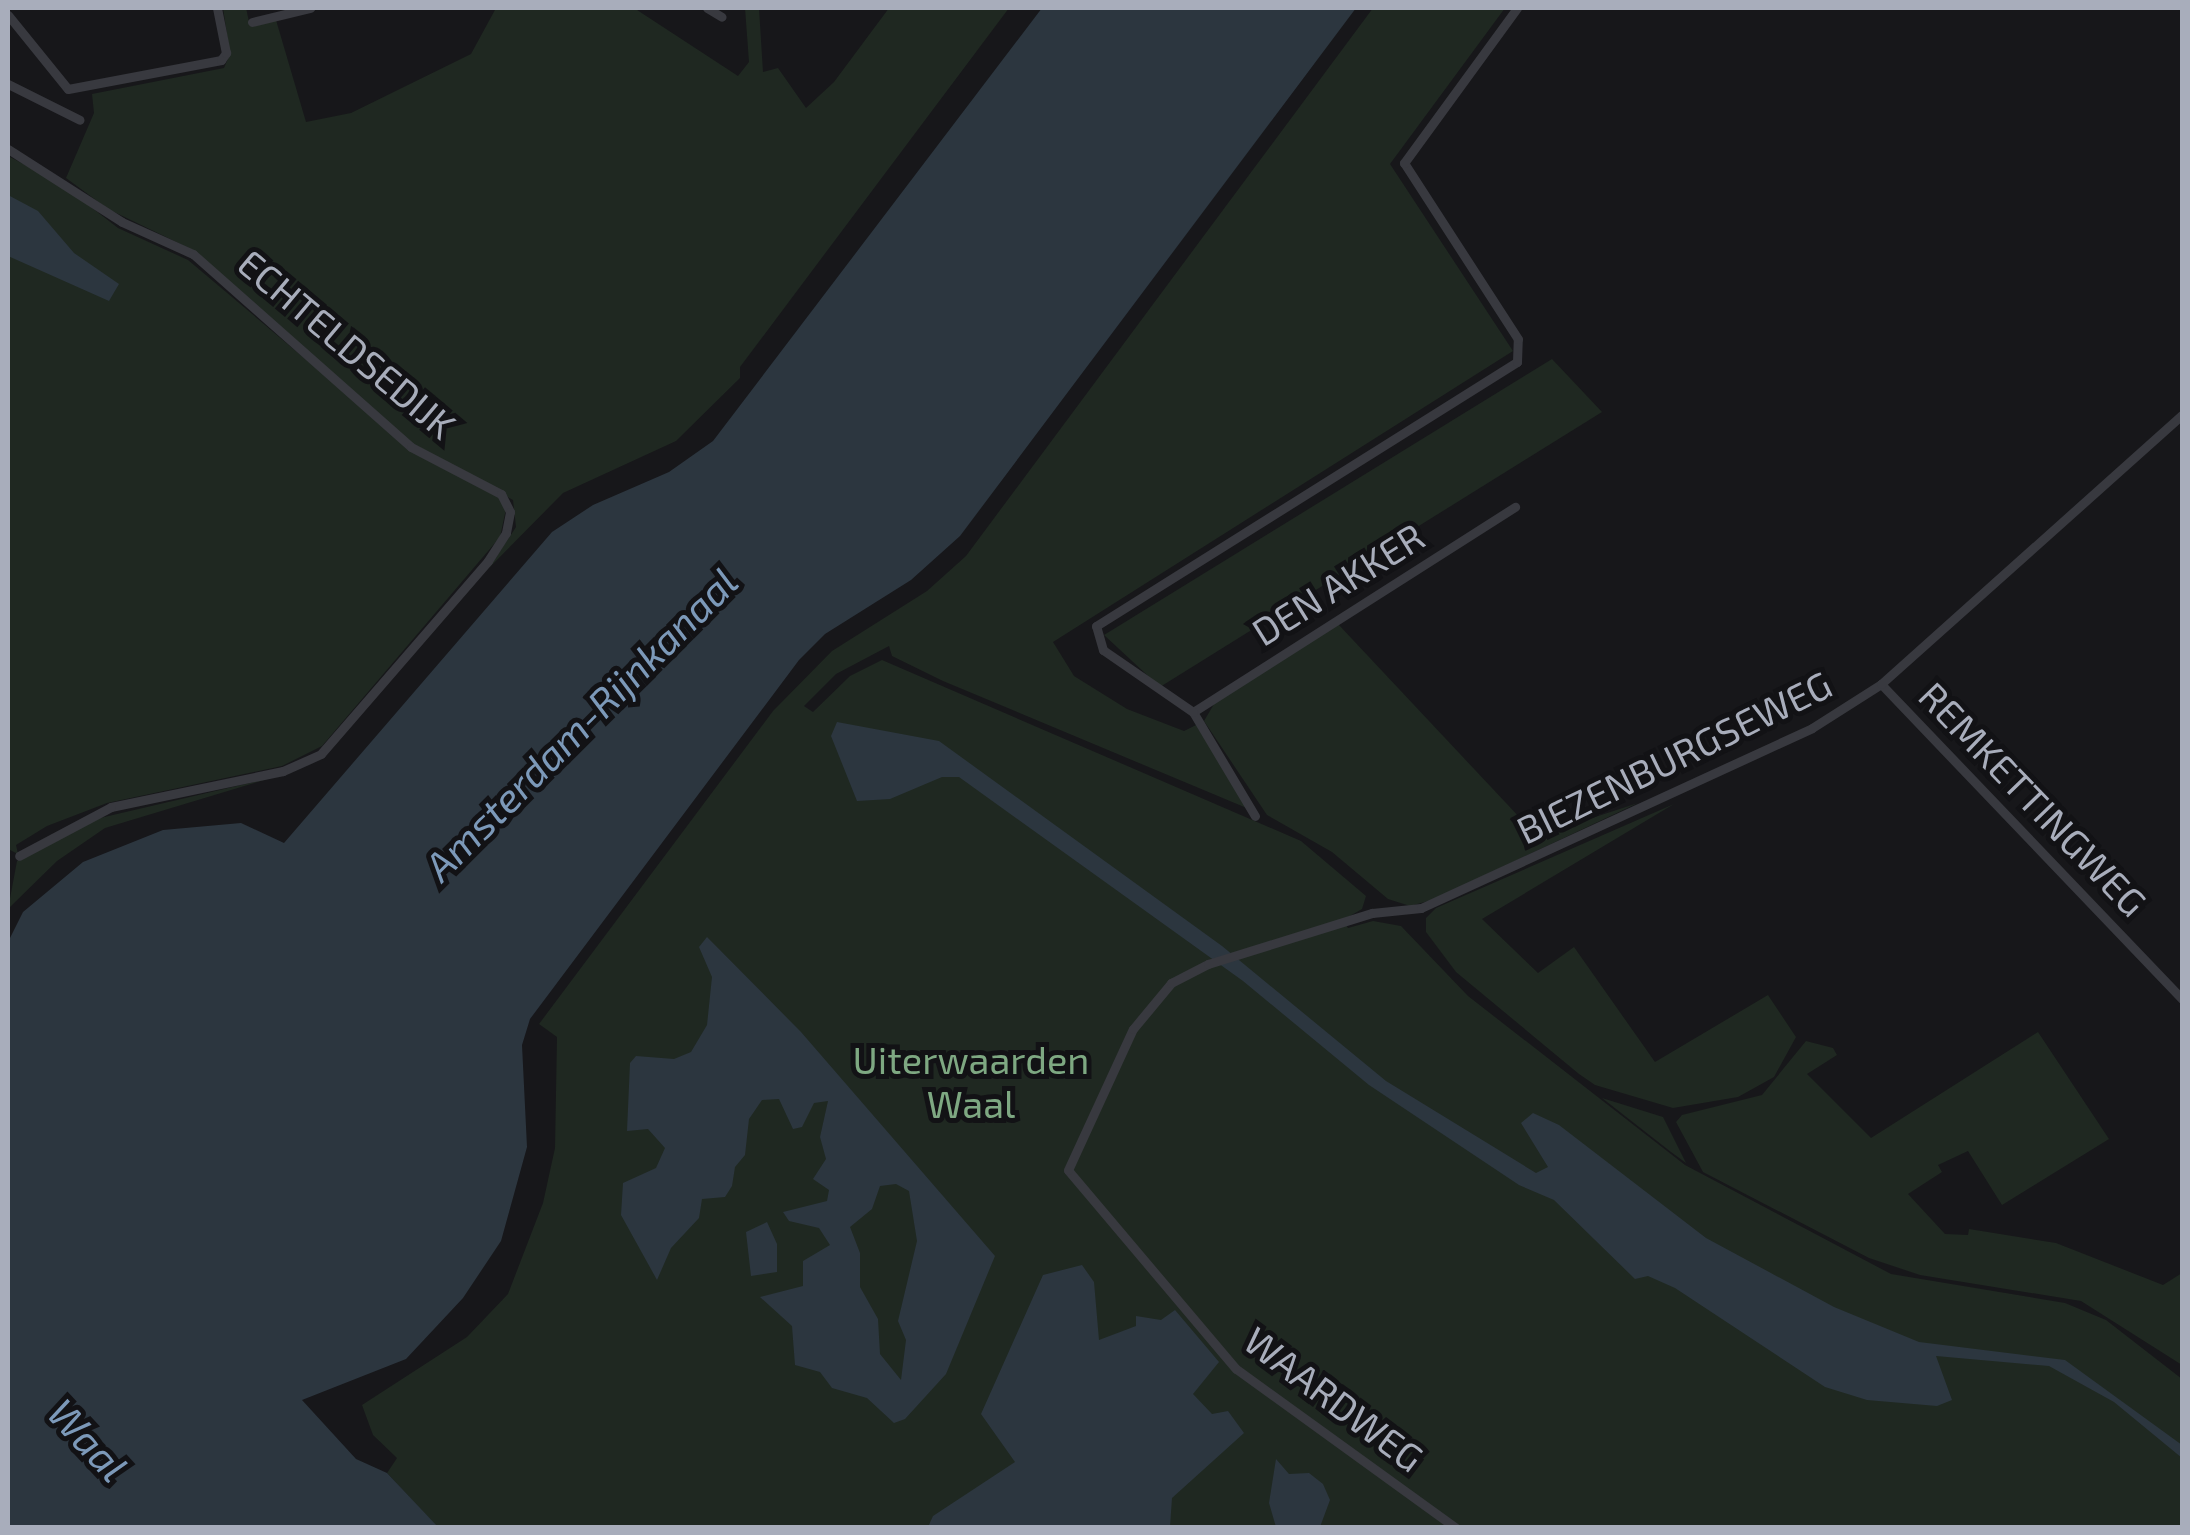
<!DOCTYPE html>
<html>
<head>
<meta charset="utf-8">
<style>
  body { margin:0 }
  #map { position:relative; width:2190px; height:1535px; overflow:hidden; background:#17171a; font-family:"Exo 2",sans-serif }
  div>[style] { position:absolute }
  .green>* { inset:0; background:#1f2821 }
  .water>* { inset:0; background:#2c363f }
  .street>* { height:9px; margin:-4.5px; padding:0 4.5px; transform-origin:4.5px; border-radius:4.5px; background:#38393f }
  span { translate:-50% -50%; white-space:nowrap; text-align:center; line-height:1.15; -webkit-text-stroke:10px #121215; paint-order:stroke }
  .street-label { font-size:38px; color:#a8adbb }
  .park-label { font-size:38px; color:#7ea882 }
  .water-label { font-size:40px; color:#7c99b9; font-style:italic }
  .frame { position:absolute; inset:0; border:10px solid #a8adbb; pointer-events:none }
</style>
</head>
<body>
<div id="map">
  <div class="green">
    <i style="clip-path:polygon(223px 8px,246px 8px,250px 26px,276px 20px,306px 122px,351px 113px,471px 54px,496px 8px,634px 8px,738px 76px,749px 62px,745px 8px,759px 8px,763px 72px,778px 68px,806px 108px,834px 82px,889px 8px,1009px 8px,740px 367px,740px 378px,676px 441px,563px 493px,489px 568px,516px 527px,513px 500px,410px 442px,195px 251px,108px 209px,66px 178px,94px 113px,92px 94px,224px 68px,230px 54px)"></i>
    <i style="clip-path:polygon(1373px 8px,1505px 8px,1390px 164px,1513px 351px,1053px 642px,1074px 676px,1127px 709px,1184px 731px,1196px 725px,1249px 809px,943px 681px,892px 656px,889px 646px,836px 674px,804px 706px,813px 712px,850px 676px,882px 660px,1301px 841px,1366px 896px,1362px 909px,1343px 920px,1348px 928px,1373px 921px,1401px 926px,1468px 996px,1685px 1165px,1891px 1274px,2065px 1303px,2106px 1320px,2182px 1379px,2182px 1527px,437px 1527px,387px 1473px,397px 1458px,373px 1435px,362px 1405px,467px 1337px,508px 1294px,543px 1203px,555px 1148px,557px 1037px,539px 1024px,773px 711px,832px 651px,927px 591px,966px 556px)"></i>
    <i style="clip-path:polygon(8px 156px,60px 183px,118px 228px,188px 260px,418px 454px,499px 497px,506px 509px,500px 537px,322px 746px,282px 766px,107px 803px,47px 826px,16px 845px,18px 854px,8px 849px)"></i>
    <i style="clip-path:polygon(1552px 359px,1602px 412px,1160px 687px,1104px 635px)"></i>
    <i style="clip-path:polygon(1338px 624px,1537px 836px,1638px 803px,1432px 900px,1410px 906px,1388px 899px,1332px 852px,1267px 815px,1204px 721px,1214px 704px)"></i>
    <i style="clip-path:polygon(271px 778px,105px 828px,57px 861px,8px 909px,17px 861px,83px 822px)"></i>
    <i style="clip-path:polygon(1674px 804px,1482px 919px,1538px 973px,1574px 947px,1655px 1062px,1768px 995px,1796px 1037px,1774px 1077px,1738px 1097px,1673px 1108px,1595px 1085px,1579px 1074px,1456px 972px,1426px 932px,1426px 918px,1436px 908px)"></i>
    <i style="clip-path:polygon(2038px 1032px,2109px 1139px,2002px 1205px,1968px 1151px,1938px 1165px,1942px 1172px,1908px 1194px,1945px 1234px,1968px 1235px,1969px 1229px,2056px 1243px,2163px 1285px,2182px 1273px,2182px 1365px,2081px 1301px,1920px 1275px,1869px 1258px,1703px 1172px,1676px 1122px,1682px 1115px,1762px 1095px,1806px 1041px,1833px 1048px,1837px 1055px,1807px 1074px,1871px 1138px)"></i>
    <i style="clip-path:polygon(1602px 1098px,1663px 1117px,1686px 1163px,1671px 1152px)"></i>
  </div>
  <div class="water">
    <i style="clip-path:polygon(1042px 8px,1356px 8px,960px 536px,911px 580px,825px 634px,799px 660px,530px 1019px,522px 1045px,527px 1147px,501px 1241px,463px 1298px,406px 1359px,302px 1400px,356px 1459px,387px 1473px,438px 1527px,8px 1527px,8px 942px,23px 912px,83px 862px,163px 830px,241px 823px,284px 843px,552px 532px,593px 505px,669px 472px,713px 441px)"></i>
    <i style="clip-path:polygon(8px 195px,38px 211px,74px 253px,119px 284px,109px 301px,8px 256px)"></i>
    <i style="clip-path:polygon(837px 722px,939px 741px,1222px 946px,1386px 1081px,1536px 1173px,1548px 1167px,1521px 1123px,1533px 1113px,1559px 1125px,1706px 1238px,1834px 1307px,1919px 1342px,2065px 1360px,2182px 1445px,2182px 1458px,2114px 1402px,2049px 1366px,1936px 1356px,1952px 1400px,1937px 1406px,1867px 1400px,1825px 1387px,1675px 1288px,1648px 1276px,1635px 1279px,1554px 1200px,1519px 1185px,1369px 1085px,1243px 981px,959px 777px,942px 777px,890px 799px,857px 801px,831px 736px)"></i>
    <i style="clip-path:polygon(evenodd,707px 937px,801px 1032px,995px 1256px,946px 1374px,905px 1419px,894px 1423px,867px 1398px,832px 1388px,820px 1372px,795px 1365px,792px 1326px,760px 1297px,803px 1286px,803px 1261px,830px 1245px,819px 1228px,789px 1221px,783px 1212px,827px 1201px,829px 1190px,813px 1179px,826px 1159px,820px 1137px,828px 1101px,814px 1103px,802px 1127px,793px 1129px,779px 1099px,762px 1100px,749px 1119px,745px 1155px,735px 1167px,732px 1186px,725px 1197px,702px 1199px,699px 1218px,671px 1248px,657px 1280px,621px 1215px,623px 1183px,656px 1168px,665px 1148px,648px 1129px,627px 1131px,630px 1063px,636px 1056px,674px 1059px,691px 1052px,707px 1025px,712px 977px,699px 947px,707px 937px,896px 1184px,909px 1191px,917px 1241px,898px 1321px,906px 1340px,901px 1380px,880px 1354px,878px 1319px,860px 1287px,860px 1253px,850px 1227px,872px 1209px,880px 1186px,896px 1184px)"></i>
    <i style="clip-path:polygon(767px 1222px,777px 1244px,777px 1272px,751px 1276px,746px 1232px)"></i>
    <i style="clip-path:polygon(1082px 1265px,1094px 1282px,1099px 1340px,1136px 1326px,1136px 1316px,1161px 1320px,1175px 1310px,1219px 1362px,1193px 1394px,1212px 1414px,1228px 1411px,1244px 1433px,1172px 1498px,1170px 1527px,928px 1527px,933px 1516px,1015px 1462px,981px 1414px,1043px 1275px)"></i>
    <i style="clip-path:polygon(1276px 1459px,1289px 1474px,1309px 1473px,1323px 1484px,1330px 1500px,1320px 1527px,1276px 1527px,1269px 1503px)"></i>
  </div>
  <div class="street">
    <i style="left:707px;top:8px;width:17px;rotate:31deg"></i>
    <i style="left:8px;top:15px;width:95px;rotate:51deg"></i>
    <i style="left:68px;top:89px;width:156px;rotate:-10.7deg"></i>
    <i style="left:221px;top:60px;width:9px;rotate:-54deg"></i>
    <i style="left:226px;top:53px;width:46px;rotate:-101.3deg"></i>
    <i style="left:252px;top:22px;width:60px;rotate:-13.6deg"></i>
    <i style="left:8px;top:84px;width:80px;rotate:26.6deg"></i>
    <i style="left:8px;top:149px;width:135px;rotate:32.6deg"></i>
    <i style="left:122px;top:222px;width:78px;rotate:24.3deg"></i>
    <i style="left:193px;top:254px;width:291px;rotate:41.5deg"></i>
    <i style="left:411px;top:447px;width:102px;rotate:27.6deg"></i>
    <i style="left:501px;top:494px;width:20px;rotate:63deg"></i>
    <i style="left:510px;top:512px;width:21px;rotate:101deg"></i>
    <i style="left:506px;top:533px;width:33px;rotate:123deg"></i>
    <i style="left:488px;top:561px;width:255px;rotate:130.9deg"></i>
    <i style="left:321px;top:754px;width:42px;rotate:155.9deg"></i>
    <i style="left:283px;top:771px;width:176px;rotate:168.2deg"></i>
    <i style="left:111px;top:807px;width:104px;rotate:152deg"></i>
    <i style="left:1881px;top:684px;width:436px;rotate:46.3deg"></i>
    <i style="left:1193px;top:712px;width:382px;rotate:-32.5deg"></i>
    <i style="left:1255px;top:816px;width:121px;rotate:-120.8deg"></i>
    <i style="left:1193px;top:712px;width:109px;rotate:-145.4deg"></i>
    <i style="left:1103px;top:650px;width:25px;rotate:-106deg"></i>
    <i style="left:1096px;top:626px;width:497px;rotate:-32.1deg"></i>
    <i style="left:1517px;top:362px;width:23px;rotate:-88deg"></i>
    <i style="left:1518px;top:339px;width:210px;rotate:-122.9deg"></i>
    <i style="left:1404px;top:163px;width:192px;rotate:-53.9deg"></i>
    <i style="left:1456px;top:1528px;width:271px;rotate:-144.1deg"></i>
    <i style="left:1236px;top:1369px;width:260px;rotate:-130.2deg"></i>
    <i style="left:1068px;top:1170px;width:155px;rotate:-65.3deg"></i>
    <i style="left:1133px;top:1029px;width:60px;rotate:-50.4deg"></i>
    <i style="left:1171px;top:983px;width:42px;rotate:-27.2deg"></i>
    <i style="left:1208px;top:964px;width:172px;rotate:-17.3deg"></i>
    <i style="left:1372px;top:913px;width:49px;rotate:-5.8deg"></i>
    <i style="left:1421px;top:908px;width:430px;rotate:-24.7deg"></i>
    <i style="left:1812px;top:728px;width:82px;rotate:-32.5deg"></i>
    <i style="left:1881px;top:684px;width:404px;rotate:-41.8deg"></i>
  </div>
  <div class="street-label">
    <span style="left:347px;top:344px;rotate:40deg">ECHTELDSEDIJK</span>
    <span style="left:1338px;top:584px;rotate:-32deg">DEN AKKER</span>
    <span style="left:1674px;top:757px;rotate:-26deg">BIEZENBURGSEWEG</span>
    <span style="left:2033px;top:799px;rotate:46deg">REMKETTINGWEG</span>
    <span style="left:1334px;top:1399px;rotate:37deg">WAARDWEG</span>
  </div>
  <div class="park-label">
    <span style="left:971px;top:1082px">Uiterwaarden<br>Waal</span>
  </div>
  <div class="water-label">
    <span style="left:580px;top:723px;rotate:-45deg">Amsterdam-Rijnkanaal</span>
    <span style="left:89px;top:1439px;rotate:47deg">Waal</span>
  </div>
  <div class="frame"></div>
</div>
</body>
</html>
